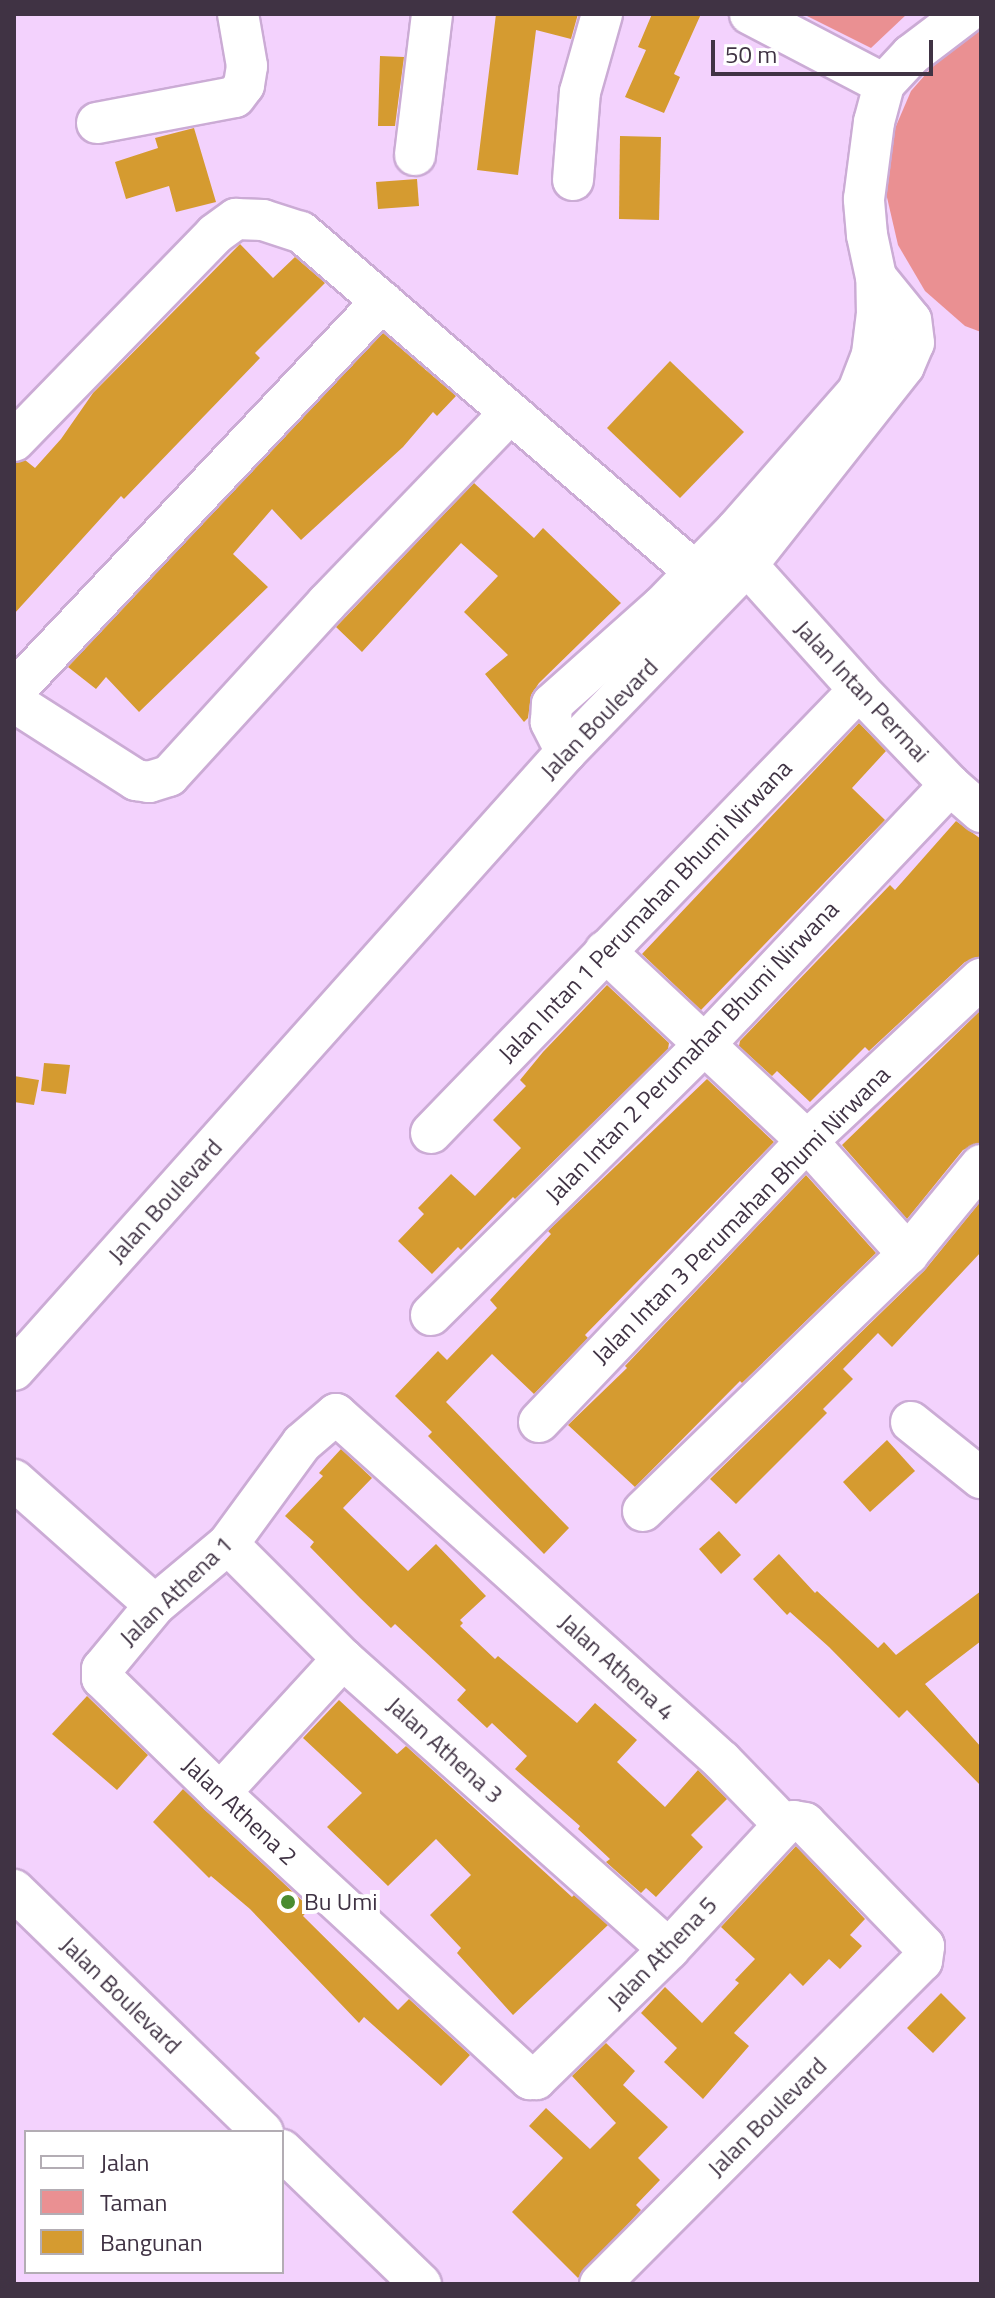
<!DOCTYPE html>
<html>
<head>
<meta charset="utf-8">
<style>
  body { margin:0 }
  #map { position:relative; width:995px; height:2298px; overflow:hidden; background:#f3d2fd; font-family:"Titillium Web",sans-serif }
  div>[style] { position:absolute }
  .green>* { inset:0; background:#ea9092 }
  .building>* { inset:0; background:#d59b30 }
  .roads { filter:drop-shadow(2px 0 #cbabd5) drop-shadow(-2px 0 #cbabd5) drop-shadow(0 2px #cbabd5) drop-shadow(0 -2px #cbabd5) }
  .minor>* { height:40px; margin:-20px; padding:0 20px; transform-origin:20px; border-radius:20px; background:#fff }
  .dots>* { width:22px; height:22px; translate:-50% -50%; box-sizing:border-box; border:4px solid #fff; border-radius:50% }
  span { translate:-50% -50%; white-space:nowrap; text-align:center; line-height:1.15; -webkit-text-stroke:8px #fff; paint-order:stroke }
  .street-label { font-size:24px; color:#403344 }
  .poi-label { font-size:24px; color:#403344 }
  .left { translate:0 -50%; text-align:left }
  .frame { position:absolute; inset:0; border:16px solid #403344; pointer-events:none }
  .legend { position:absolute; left:24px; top:2130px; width:260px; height:144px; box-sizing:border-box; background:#fff; border:2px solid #b3adb4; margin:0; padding:10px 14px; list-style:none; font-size:24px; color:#403344 }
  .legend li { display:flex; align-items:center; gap:16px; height:40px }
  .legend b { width:40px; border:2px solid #b3adb4 }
  .scale { position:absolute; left:711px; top:40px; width:222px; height:36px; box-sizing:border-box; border:4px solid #403344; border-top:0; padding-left:10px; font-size:24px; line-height:28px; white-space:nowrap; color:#403344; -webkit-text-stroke:6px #fff; paint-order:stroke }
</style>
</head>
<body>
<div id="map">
  <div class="green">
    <i style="clip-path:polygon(803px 14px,907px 14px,871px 48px)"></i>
    <i style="clip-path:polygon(981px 29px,981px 332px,965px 326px,925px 291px,898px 245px,886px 193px,890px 140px,911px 91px,946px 51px)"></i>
  </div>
  <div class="building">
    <i style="clip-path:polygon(496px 14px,578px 14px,571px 39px,536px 30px,518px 175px,477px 170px)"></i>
    <i style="clip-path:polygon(652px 14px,701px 14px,674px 74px,680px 77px,664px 113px,625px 97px,646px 50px,638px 47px)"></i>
    <i style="clip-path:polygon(380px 56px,404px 57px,395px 126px,378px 126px)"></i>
    <i style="clip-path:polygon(194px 128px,216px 202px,176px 212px,169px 186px,126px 199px,115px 162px,158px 148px,155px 138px)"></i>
    <i style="clip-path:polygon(620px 136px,661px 137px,659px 220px,619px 219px)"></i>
    <i style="clip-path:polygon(417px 179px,419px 206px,378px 209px,376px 182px)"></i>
    <i style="clip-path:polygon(240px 244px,273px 278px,295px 257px,325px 283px,255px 353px,260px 358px,124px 499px,121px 496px,14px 614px,14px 463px,25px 460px,35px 468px,61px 439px,93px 393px)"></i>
    <i style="clip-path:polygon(383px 333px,456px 396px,437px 416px,433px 412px,403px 447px,301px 540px,272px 509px,233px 554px,268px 587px,139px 712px,106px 677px,96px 689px,68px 667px)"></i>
    <i style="clip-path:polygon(670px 361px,744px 432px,680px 498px,607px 428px)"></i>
    <i style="clip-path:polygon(474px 483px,534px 538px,543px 528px,621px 603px,539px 683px,531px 695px,528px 718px,524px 722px,485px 674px,508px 655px,464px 612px,498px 576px,461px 543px,362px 652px,336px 627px)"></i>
    <i style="clip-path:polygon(859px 723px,886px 751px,852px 788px,885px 820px,701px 1010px,642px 954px)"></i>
    <i style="clip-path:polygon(956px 821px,981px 839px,981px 957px,965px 962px,869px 1051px,865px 1047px,810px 1102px,777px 1071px,772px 1076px,739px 1046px,740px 1041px,890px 885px,895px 890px)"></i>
    <i style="clip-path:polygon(607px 985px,669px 1043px,668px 1049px,515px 1199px,513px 1197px,461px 1250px,458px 1247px,432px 1274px,398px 1241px,424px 1214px,418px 1208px,451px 1174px,475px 1196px,521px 1148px,493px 1120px,526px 1086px,520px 1080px,543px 1052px)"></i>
    <i style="clip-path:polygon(981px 1010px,981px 1143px,963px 1150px,907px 1219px,842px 1145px)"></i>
    <i style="clip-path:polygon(44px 1063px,70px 1065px,66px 1094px,41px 1091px)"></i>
    <i style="clip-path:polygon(14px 1076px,39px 1080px,34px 1105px,14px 1102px)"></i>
    <i style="clip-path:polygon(707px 1079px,774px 1142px,585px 1335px,588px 1338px,534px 1394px,492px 1354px,446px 1402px,569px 1528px,544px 1554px,428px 1436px,432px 1432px,395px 1396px,438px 1351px,447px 1360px,497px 1308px,490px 1300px,551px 1234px,548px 1231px)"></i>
    <i style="clip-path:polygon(806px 1175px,876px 1253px,742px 1383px,740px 1381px,635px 1487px,568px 1425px,627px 1368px,625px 1366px)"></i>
    <i style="clip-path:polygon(981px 1201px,981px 1252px,892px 1347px,878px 1333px,843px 1369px,853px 1379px,823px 1409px,827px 1413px,736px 1504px,710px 1479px,924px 1271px)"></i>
    <i style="clip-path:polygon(887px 1440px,915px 1471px,870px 1512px,843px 1482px)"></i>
    <i style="clip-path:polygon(341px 1449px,372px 1478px,343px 1508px,408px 1571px,436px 1544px,486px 1596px,460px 1620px,463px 1623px,460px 1626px,495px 1659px,498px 1656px,577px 1723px,595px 1703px,637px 1740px,617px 1762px,665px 1807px,698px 1770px,727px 1799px,691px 1835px,703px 1847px,656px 1897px,646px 1888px,641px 1893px,606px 1862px,610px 1859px,578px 1829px,580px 1826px,515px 1769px,527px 1756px,492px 1723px,487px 1728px,457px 1700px,466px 1690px,395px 1624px,391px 1628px,360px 1598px,310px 1547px,314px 1542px,285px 1516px,323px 1476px,319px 1473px)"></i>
    <i style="clip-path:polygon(719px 1531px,741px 1555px,721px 1574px,699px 1549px)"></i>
    <i style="clip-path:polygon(779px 1554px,815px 1593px,817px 1591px,878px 1648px,884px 1642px,896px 1655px,981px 1591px,981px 1641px,925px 1684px,981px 1747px,981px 1786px,907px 1710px,899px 1718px,829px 1647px,790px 1612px,787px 1615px,753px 1579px)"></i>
    <i style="clip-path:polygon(87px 1696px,148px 1755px,117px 1790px,52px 1734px)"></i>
    <i style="clip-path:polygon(339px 1700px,397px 1754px,406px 1746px,572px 1897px,574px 1895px,608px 1925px,513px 2015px,457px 1953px,461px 1948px,430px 1915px,471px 1875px,436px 1839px,388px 1886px,327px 1827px,362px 1793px,303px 1738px)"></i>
    <i style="clip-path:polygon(183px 1789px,310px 1908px,303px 1916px,398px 2010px,409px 1999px,470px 2055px,441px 2086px,364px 2017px,359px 2023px,250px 1909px,211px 1876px,209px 1878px,153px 1822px)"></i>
    <i style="clip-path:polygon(796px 1846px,865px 1919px,850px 1935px,862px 1946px,840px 1969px,829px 1959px,803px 1986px,790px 1973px,734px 2033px,749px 2046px,703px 2099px,664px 2062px,677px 2048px,641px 2013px,665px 1987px,702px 2023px,739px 1983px,735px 1980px,755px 1959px,721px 1927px)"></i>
    <i style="clip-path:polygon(941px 1993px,966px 2018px,933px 2053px,907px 2028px)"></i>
    <i style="clip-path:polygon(606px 2043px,635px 2071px,623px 2085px,668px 2127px,638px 2158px,660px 2180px,636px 2205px,641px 2210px,578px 2278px,512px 2212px,563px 2158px,529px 2126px,546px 2108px,590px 2149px,616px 2123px,572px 2076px)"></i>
  </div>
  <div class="roads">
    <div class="minor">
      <i style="left:750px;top:14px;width:151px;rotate:27.6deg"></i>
      <i style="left:97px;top:123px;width:140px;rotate:-10.7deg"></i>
      <i style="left:235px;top:97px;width:15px;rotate:-53deg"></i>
      <i style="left:244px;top:85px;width:19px;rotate:-81deg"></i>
      <i style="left:247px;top:66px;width:53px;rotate:-99.8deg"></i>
      <i style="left:415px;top:155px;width:142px;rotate:-83.1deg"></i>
      <i style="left:573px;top:180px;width:88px;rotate:-85.5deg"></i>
      <i style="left:580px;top:92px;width:81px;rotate:-74.2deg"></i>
      <i style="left:14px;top:441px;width:289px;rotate:-45.8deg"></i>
      <i style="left:215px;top:234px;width:26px;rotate:-36deg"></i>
      <i style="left:236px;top:219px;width:27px;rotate:2deg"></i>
      <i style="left:263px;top:220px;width:40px;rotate:18deg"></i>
      <i style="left:301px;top:232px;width:518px;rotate:40.77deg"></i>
      <i style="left:747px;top:565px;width:168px;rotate:48.1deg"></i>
      <i style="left:859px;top:690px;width:132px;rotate:46.2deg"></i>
      <i style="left:950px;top:785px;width:41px;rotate:41.1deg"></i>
      <i style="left:14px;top:691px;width:536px;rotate:-46.66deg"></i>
      <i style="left:14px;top:702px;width:145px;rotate:32.6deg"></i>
      <i style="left:136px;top:780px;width:13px;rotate:9deg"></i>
      <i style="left:149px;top:782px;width:21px;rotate:-17deg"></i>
      <i style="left:169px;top:776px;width:234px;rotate:-47.6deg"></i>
      <i style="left:327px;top:603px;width:262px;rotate:-46.1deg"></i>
      <i style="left:566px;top:752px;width:34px;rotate:-117deg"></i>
      <i style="left:551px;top:722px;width:18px;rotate:-87deg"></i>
      <i style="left:552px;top:704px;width:147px;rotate:-41.7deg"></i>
      <i style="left:662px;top:606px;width:106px;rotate:-45.8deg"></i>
      <i style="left:736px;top:530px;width:185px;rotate:-48.7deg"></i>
      <i style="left:858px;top:391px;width:40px;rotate:-69deg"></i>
      <i style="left:872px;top:354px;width:38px;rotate:-83deg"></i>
      <i style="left:877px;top:316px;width:39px;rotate:-91deg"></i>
      <i style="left:605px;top:951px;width:277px;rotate:43.2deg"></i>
      <i style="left:807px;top:1141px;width:152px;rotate:48.2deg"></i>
      <i style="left:431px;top:1133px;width:616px;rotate:-45.99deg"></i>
      <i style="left:431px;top:1315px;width:384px;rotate:-44.7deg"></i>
      <i style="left:704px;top:1045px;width:358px;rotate:-46.6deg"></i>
      <i style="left:14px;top:1370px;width:829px;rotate:-48.23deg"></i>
      <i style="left:566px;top:752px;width:260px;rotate:-45.9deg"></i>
      <i style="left:747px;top:565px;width:253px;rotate:-51.7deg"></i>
      <i style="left:904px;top:366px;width:25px;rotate:-67deg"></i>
      <i style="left:914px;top:343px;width:23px;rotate:-97deg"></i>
      <i style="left:911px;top:320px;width:55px;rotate:-129.1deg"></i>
      <i style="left:876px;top:277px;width:43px;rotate:-102.1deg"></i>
      <i style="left:867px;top:235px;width:36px;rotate:-95deg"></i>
      <i style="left:864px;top:199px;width:78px;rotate:-82.6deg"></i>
      <i style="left:874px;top:122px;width:39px;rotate:-75deg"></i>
      <i style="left:884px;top:84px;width:40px;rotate:-47deg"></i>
      <i style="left:911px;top:55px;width:68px;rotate:-37.2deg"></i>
      <i style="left:539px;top:1422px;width:388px;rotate:-46.4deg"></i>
      <i style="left:807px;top:1141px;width:238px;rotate:-43deg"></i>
      <i style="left:911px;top:1422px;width:90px;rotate:38.7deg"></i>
      <i style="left:14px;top:1480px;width:188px;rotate:41.6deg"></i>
      <i style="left:643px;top:1511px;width:369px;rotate:-44.1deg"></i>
      <i style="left:908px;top:1254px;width:115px;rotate:-50.6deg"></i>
      <i style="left:228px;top:1544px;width:163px;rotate:45deg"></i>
      <i style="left:343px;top:1659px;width:436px;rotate:41.7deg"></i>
      <i style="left:220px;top:1793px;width:182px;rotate:-47.5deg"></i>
      <i style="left:14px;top:1890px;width:347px;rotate:44.2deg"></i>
      <i style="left:282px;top:2150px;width:193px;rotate:44deg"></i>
      <i style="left:600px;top:2284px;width:456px;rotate:-45.1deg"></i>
      <i style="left:922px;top:1961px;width:15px;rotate:-82deg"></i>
      <i style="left:924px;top:1946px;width:171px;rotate:-134.1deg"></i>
      <i style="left:805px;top:1823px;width:11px;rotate:-170deg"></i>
      <i style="left:794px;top:1821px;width:11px;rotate:158deg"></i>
      <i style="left:784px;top:1825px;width:89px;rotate:-134.1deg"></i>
      <i style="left:722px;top:1761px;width:519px;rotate:-138.05deg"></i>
      <i style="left:336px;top:1414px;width:45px;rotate:139.5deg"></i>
      <i style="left:302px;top:1443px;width:125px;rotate:126.2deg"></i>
      <i style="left:228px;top:1544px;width:95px;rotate:140.1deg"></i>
      <i style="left:155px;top:1605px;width:83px;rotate:129.6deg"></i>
      <i style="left:102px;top:1669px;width:9px;rotate:90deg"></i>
      <i style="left:102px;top:1678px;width:165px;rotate:44.3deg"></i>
      <i style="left:220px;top:1793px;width:422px;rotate:42.7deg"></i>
      <i style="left:530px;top:2079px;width:6px"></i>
      <i style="left:536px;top:2079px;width:186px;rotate:-44.3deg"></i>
      <i style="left:669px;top:1949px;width:169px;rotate:-47.2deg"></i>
    </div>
  </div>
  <div class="dots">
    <i style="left:288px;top:1902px;background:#4a8c30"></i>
  </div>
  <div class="street-label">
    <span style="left:862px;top:691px;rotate:47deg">Jalan Intan Permai</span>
    <span style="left:599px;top:719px;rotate:-46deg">Jalan Boulevard</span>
    <span style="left:645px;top:911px;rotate:-46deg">Jalan Intan 1 Perumahan Bhumi Nirwana</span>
    <span style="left:692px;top:1052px;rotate:-46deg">Jalan Intan 2 Perumahan Bhumi Nirwana</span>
    <span style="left:165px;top:1201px;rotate:-48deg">Jalan Boulevard</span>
    <span style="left:741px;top:1215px;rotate:-45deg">Jalan Intan 3 Perumahan Bhumi Nirwana</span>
    <span style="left:176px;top:1591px;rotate:-44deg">Jalan Athena 1</span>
    <span style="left:617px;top:1667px;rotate:42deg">Jalan Athena 4</span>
    <span style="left:445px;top:1750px;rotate:42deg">Jalan Athena 3</span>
    <span style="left:240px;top:1811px;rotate:43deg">Jalan Athena 2</span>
    <span style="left:662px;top:1953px;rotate:-46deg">Jalan Athena 5</span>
    <span style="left:121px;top:1995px;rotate:44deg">Jalan Boulevard</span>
    <span style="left:767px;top:2117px;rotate:-45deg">Jalan Boulevard</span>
  </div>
  <div class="poi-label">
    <span class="left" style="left:304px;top:1902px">Bu Umi</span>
  </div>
  <div class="frame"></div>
  <ul class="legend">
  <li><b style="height:10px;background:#fff"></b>Jalan</li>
  <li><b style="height:22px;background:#ea9092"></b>Taman</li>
  <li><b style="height:22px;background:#d59b30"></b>Bangunan</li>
  </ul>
  <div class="scale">50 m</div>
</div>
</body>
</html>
